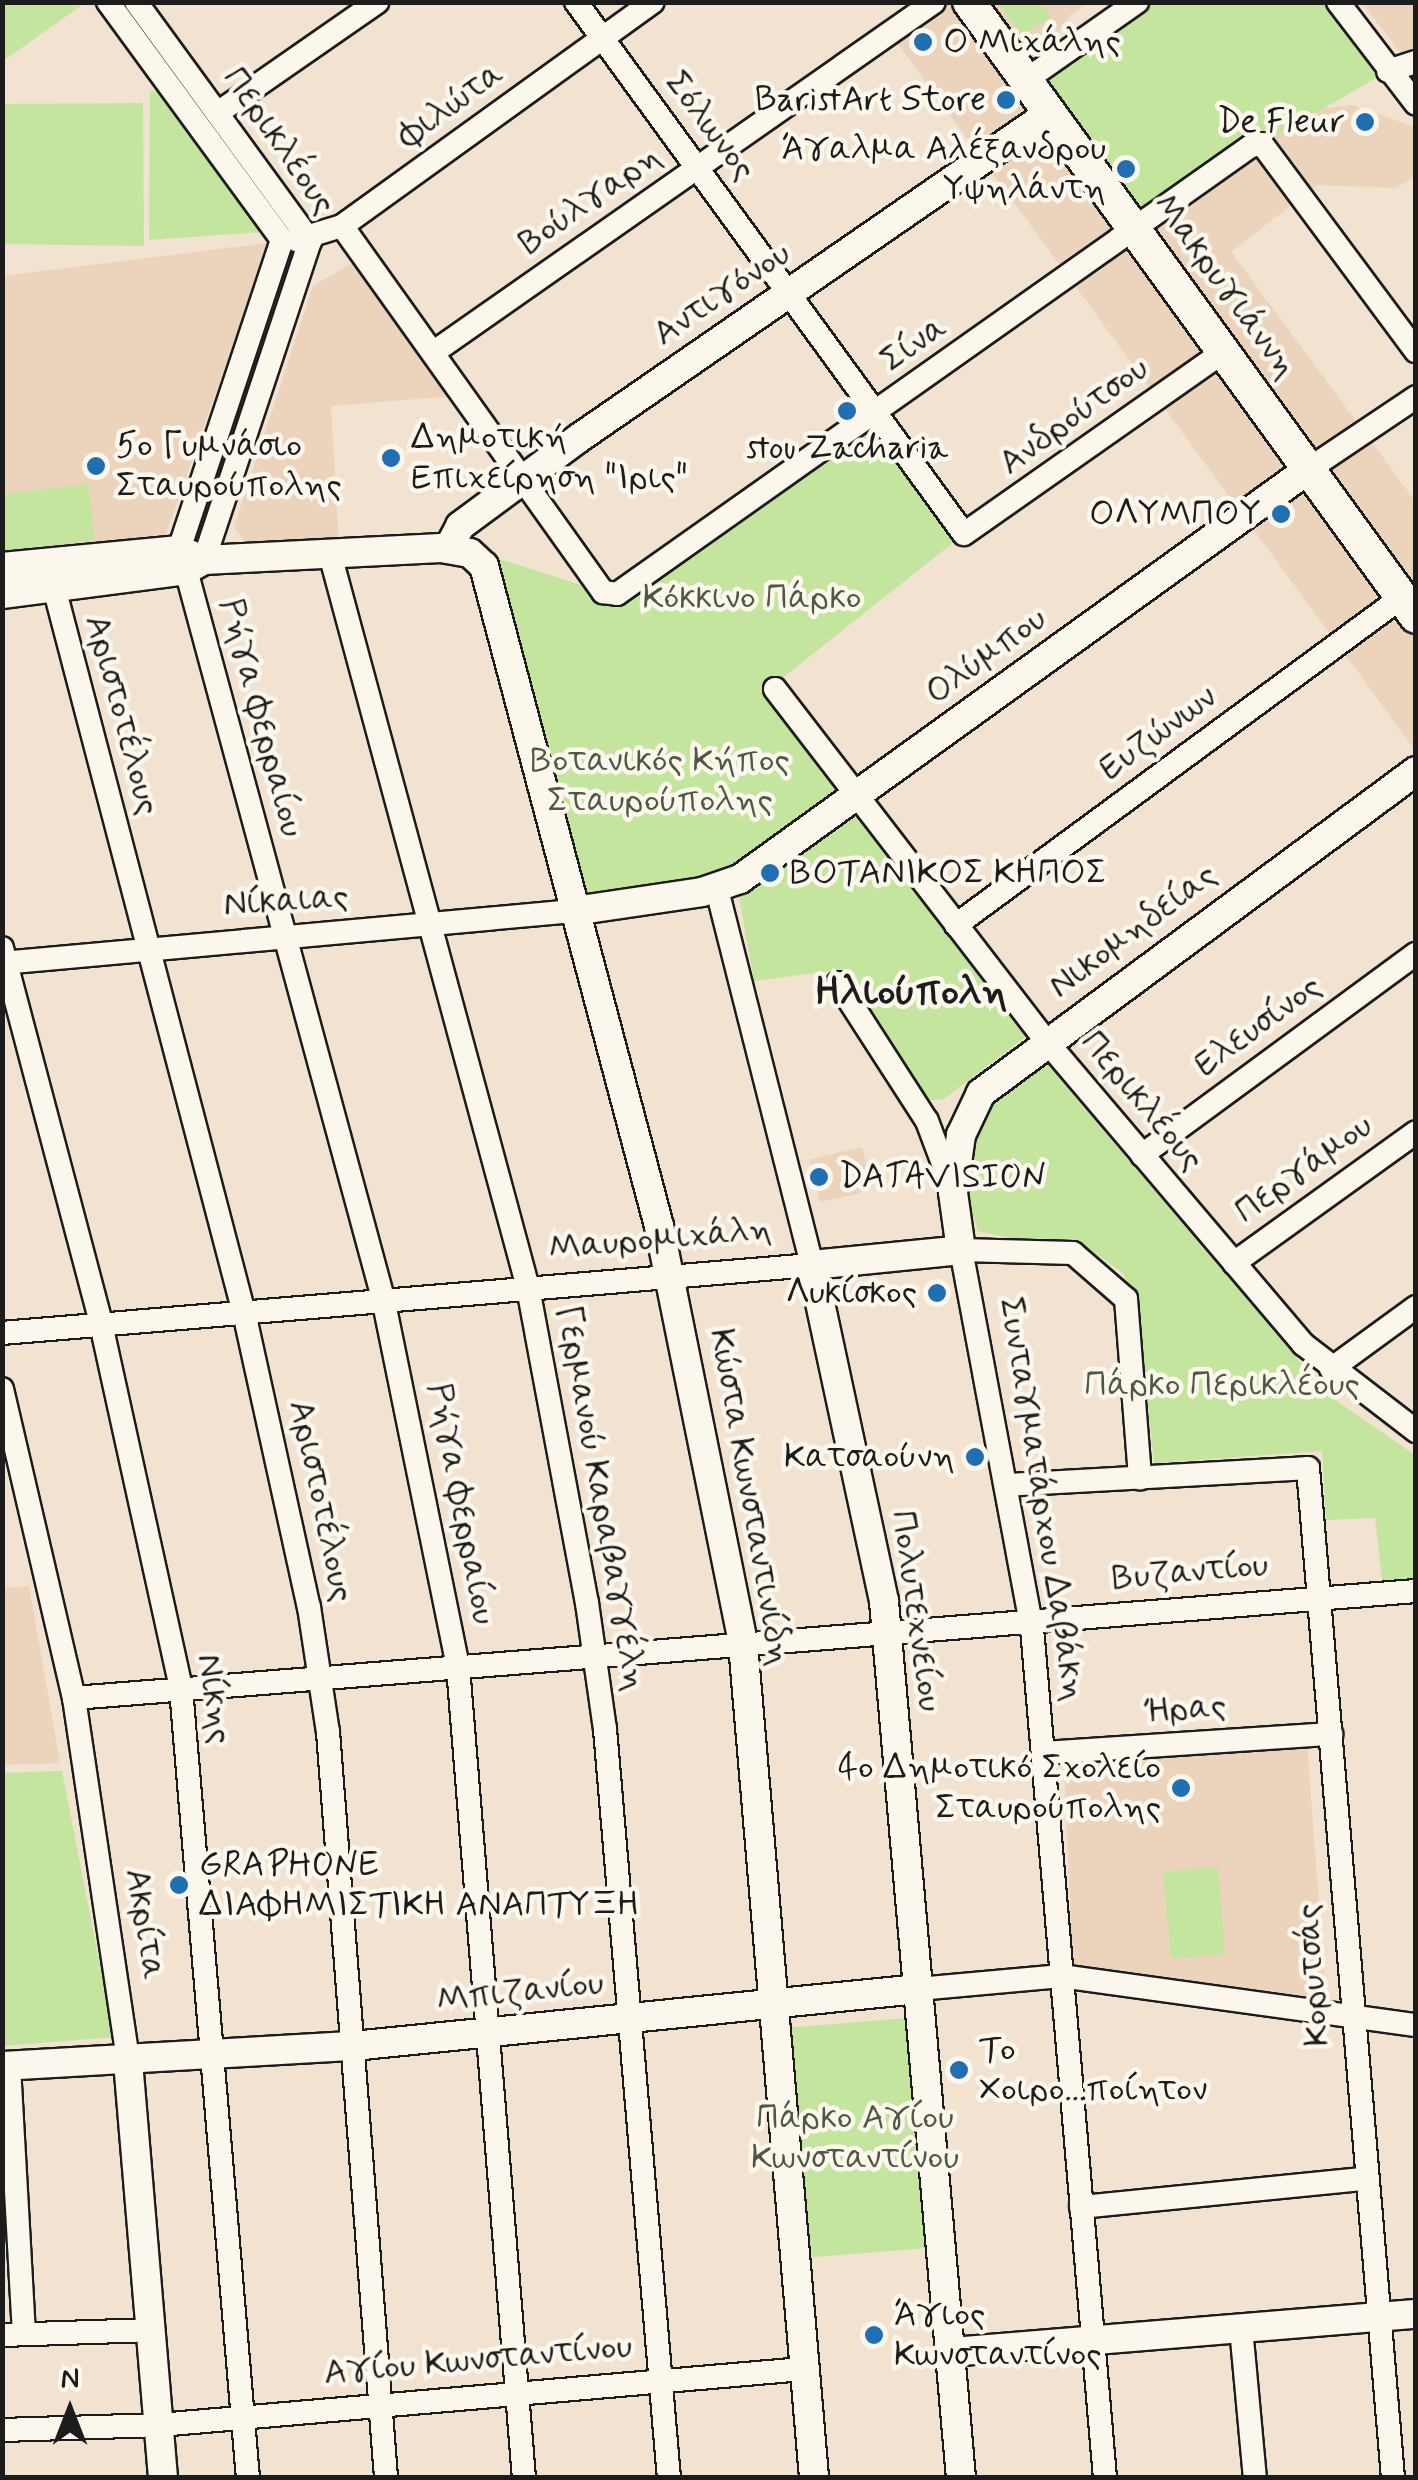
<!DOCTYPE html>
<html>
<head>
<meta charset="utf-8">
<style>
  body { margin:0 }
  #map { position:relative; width:1418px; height:2480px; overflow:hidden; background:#f2e2d0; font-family:Mynerve,sans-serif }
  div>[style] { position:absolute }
  .built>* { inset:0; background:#ebd3bc }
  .green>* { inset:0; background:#c3e59e }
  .roads { filter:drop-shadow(2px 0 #1c1c1c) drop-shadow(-2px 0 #1c1c1c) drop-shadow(0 2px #1c1c1c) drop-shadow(0 -2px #1c1c1c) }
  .minor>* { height:22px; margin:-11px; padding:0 11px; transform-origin:11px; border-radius:11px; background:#fbf7ec }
  .tertiary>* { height:28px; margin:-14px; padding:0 14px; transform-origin:14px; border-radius:14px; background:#fbf7ec }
  .secondary>* { height:32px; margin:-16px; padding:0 16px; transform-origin:16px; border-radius:16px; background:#fbf7ec }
  .dots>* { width:28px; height:28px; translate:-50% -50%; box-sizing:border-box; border:5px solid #fbf7ec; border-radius:50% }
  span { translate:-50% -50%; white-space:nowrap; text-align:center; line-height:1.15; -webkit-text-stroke:9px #fbf7ec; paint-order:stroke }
  .poi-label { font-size:35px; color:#1c1c1c }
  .left { translate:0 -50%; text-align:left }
  .right { translate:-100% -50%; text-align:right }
  .street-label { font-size:35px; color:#1c1c1c }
  .park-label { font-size:35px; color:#4e5843 }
  .quarter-label { font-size:40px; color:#1c1c1c; font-weight:700 }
  .frame { position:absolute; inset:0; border:5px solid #1c1c1c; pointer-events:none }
  .north { position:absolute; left:20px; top:2360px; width:100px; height:100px; -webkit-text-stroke:8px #fbf7ec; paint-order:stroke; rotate:0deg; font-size:28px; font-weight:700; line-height:40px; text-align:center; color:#1c1c1c }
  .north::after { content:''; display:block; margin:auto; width:35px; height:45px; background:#1c1c1c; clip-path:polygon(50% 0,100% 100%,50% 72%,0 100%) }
</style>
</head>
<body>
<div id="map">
  <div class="built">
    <i style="clip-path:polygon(923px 3px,1088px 3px,1070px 15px,1026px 80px,1287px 112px,1352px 105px,1415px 127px,1415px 176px,1396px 188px,1317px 185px,1231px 252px,1415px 501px,1415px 750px,887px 29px)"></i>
    <i style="clip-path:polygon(1362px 3px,1415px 3px,1415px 74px,1403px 56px)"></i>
    <i style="clip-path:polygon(268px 243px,166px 534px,3px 554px,2px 276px)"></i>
    <i style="clip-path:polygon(354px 262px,454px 396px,331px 406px,339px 546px,251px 550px,234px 527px,313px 286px)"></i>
    <i style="clip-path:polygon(862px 1147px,868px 1171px,856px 1174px,861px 1193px,820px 1202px,809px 1160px)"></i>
    <i style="clip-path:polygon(29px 1586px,60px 1763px,3px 1765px,3px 1588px)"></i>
    <i style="clip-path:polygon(1307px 1742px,1326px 2001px,1073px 1969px,1064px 1763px)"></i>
  </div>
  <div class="green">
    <i style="clip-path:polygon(3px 2px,85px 2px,85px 3px,3px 61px)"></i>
    <i style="clip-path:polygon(1137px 2px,1338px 3px,1388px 71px,1262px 144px,1137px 232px,1026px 80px)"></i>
    <i style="clip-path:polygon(997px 3px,1041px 3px,1051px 17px,1022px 34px)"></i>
    <i style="clip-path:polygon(162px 90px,264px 232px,149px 240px,150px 91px)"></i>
    <i style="clip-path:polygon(143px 103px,144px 246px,3px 244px,3px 104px)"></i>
    <i style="clip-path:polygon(282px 280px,201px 534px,197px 535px,277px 281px)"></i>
    <i style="clip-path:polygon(877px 411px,964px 534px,766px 691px,840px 789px,722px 874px,585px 894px,493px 557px,603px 592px)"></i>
    <i style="clip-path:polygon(88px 484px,95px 540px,3px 551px,3px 494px)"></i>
    <i style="clip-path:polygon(856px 811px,1025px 1037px,944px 1099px,924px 1101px,846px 969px,754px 981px,739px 897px)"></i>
    <i style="clip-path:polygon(1045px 1062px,1328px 1395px,1415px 1455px,1415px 1579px,1382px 1580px,1375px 1518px,1326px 1520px,1322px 1451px,1154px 1463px,1137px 1299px,1122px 1272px,1081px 1243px,1030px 1243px,978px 1231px,969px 1203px,976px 1131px,992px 1101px)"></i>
    <i style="clip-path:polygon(62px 1771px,114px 2037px,3px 2046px,2px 1773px)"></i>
    <i style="clip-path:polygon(1218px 1867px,1225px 1954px,1171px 1959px,1163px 1872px)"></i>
    <i style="clip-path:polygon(909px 2018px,928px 2248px,801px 2258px,783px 2028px)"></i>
  </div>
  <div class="roads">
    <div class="minor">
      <i style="left:108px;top:2px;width:295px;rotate:53.8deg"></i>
      <i style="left:282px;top:240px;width:327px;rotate:108.4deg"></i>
      <i style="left:136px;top:2px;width:296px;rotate:53.9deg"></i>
      <i style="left:310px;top:241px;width:336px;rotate:108.4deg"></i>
      <i style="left:576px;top:2px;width:658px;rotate:53.9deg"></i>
      <i style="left:964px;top:534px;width:317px;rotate:-35.1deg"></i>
      <i style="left:1338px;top:2px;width:128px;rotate:52.6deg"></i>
      <i style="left:1388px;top:71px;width:29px;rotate:-18deg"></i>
      <i style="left:1026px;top:80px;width:136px;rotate:-35.1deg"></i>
      <i style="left:219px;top:112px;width:193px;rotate:-34.8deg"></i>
      <i style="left:342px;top:226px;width:450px;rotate:54.5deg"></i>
      <i style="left:603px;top:592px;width:14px;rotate:8deg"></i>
      <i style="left:617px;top:594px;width:776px;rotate:-35.25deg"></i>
      <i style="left:1251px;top:146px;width:11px;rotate:-10deg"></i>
      <i style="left:1262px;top:144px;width:258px;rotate:53.4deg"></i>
      <i style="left:296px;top:240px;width:48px;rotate:-16.9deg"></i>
      <i style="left:342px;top:226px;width:383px;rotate:-35.8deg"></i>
      <i style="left:434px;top:352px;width:610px;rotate:-34.99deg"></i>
      <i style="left:1309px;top:469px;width:129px;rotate:-33.9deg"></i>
      <i style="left:330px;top:554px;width:760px;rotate:74.9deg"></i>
      <i style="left:528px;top:1288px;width:320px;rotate:79.4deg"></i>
      <i style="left:587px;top:1603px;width:127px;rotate:81.9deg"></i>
      <i style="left:605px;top:1729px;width:752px;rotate:85.12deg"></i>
      <i style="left:186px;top:570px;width:754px;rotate:74.86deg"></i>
      <i style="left:383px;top:1298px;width:377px;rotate:78.5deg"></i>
      <i style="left:458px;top:1667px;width:814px;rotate:85.35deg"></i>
      <i style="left:50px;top:572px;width:770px;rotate:75.33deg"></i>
      <i style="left:245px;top:1317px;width:297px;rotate:77.6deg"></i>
      <i style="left:309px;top:1607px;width:126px;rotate:81.4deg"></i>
      <i style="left:328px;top:1732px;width:748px;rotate:85.55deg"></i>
      <i style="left:775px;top:689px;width:446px;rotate:52.4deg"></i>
      <i style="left:1047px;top:1042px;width:396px;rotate:49.7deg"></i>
      <i style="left:1303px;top:1344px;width:143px;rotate:37.6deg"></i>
      <i style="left:956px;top:925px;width:554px;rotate:-36.33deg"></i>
      <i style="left:2px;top:948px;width:389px;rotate:75.2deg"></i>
      <i style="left:101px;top:1324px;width:374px;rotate:77.6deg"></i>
      <i style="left:181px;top:1689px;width:792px;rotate:85.15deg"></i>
      <i style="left:2px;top:963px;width:574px;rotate:-5.19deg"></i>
      <i style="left:838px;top:983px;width:164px;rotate:57.2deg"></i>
      <i style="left:927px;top:1121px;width:72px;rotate:69.5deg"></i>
      <i style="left:1142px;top:1155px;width:340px;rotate:-36.3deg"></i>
      <i style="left:1234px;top:1263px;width:224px;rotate:-35.7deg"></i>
      <i style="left:2px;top:1333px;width:813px;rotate:-4.8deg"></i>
      <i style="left:812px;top:1265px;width:388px;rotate:-104.2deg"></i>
      <i style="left:1331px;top:1369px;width:105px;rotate:-36.1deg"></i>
      <i style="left:2px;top:1389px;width:317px;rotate:76.9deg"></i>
      <i style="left:74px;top:1698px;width:367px;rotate:81.5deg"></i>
      <i style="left:1006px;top:1485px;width:302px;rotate:-3.2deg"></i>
      <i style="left:1308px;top:1468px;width:1014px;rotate:85.19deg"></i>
      <i style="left:74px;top:1698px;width:1346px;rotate:-4.56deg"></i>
      <i style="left:1043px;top:1753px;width:289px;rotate:-3.8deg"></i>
      <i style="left:918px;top:1989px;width:144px;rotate:-5.2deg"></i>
      <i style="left:1061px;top:1976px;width:358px;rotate:7.9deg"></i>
      <i style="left:9px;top:2066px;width:268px;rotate:86.8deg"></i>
      <i style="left:1081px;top:2207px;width:284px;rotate:-5.7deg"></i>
      <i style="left:1241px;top:2328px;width:151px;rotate:84.7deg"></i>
      <i style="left:2px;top:2335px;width:151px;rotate:-1.9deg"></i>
      <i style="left:2px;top:2430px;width:157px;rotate:-1.8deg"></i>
      <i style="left:159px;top:2425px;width:646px;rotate:-4.97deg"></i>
      <i style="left:1105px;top:2478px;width:852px;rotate:-94.91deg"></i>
      <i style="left:1032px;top:1629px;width:386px;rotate:-100.6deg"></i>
      <i style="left:961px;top:1250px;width:112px;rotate:1.5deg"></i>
      <i style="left:1073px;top:1253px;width:70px;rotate:41deg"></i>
      <i style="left:1126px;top:1299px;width:180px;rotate:85.5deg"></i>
    </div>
    <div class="tertiary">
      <i style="left:448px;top:549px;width:26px;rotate:-62deg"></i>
      <i style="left:460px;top:526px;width:148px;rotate:-36.5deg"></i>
      <i style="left:579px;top:438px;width:572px;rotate:-34.61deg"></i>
      <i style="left:2px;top:567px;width:178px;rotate:-5.5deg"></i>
      <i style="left:179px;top:550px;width:27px;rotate:22deg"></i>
      <i style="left:2px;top:594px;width:186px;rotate:-7.4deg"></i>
      <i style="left:186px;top:570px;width:21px;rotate:-29deg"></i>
      <i style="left:204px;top:560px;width:237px;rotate:-2.9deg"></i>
      <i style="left:441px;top:548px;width:29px;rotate:10deg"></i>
      <i style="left:470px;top:553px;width:19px;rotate:43deg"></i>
      <i style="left:484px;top:566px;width:683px;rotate:75.15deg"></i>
      <i style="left:659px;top:1226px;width:426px;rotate:78.6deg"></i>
      <i style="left:743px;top:1644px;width:837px;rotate:85.13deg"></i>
      <i style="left:574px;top:911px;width:129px;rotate:-8.4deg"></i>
      <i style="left:702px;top:892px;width:40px;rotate:-18.9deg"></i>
      <i style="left:740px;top:879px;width:701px;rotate:-35.78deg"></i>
      <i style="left:128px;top:2061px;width:418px;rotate:85.2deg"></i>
      <i style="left:2px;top:2066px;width:352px;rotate:-3.3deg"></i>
      <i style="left:353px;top:2046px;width:568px;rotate:-5.76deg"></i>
      <i style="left:951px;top:2352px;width:467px;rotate:-4.7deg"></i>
      <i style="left:961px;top:2478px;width:880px;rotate:-95.02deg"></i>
      <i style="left:884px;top:1601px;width:344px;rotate:-102.1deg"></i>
      <i style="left:812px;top:1265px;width:150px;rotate:-5.7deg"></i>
      <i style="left:961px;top:1250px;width:59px;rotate:-97.9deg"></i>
      <i style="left:953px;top:1192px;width:58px;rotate:-82deg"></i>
      <i style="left:961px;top:1135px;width:47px;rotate:-64.5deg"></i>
      <i style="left:981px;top:1093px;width:541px;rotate:-36.51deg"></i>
    </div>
    <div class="secondary">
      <i style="left:969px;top:2px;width:760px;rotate:53.99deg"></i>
    </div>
  </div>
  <div class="dots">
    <i style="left:923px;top:42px;background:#1f6fb2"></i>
    <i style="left:1006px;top:100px;background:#1f6fb2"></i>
    <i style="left:1365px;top:122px;background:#1f6fb2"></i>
    <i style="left:1126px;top:169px;background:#1f6fb2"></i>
    <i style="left:847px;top:411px;background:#1f6fb2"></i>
    <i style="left:391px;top:458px;background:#1f6fb2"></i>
    <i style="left:96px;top:466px;background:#1f6fb2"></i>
    <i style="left:1281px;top:514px;background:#1f6fb2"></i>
    <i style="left:770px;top:873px;background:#1f6fb2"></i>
    <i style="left:819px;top:1177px;background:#1f6fb2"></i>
    <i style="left:937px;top:1293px;background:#1f6fb2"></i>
    <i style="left:975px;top:1457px;background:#1f6fb2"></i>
    <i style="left:1181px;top:1788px;background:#1f6fb2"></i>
    <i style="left:179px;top:1885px;background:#1f6fb2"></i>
    <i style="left:959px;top:2070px;background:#1f6fb2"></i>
    <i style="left:874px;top:2335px;background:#1f6fb2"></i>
  </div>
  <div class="poi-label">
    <span class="left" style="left:943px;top:42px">Ο Μιχάλης</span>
    <span class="right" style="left:986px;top:100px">BaristArt Store</span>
    <span class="right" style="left:1345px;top:122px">De Fleur</span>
    <span class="right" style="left:1106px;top:169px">Άγαλμα Αλέξανδρου<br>Υψηλάντη</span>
    <span class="left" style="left:411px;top:458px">Δημοτική<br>Επιχείρηση "Ιρις"</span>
    <span class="left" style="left:116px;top:466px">5ο Γυμνάσιο<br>Σταυρούπολης</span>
    <span style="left:847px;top:448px">stou Zacharia</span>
    <span class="right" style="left:1261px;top:514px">ΟΛΥΜΠΟΥ</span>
    <span class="left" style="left:790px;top:873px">ΒΟΤΑΝΙΚΟΣ ΚΗΠΟΣ</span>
    <span class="left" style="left:839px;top:1177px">DATAVISION</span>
    <span class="right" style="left:917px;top:1293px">Λυκίσκος</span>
    <span class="right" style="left:955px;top:1457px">Κατσαούνη</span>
    <span class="right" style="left:1161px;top:1788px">4ο Δημοτικό Σχολείο<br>Σταυρούπολης</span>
    <span class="left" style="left:199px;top:1885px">GRAPHONE<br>ΔΙΑΦΗΜΙΣΤΙΚΗ ΑΝΑΠΤΥΞΗ</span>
    <span class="left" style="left:979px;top:2070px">Το<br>Χοιρο...ποίητον</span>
    <span class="left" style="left:894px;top:2335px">Άγιος<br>Κωνσταντίνος</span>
  </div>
  <div class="street-label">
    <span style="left:451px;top:105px;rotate:-36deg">Φιλώτα</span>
    <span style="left:710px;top:126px;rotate:53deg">Σόλωνος</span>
    <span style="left:279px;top:141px;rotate:55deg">Περικλέους</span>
    <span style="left:590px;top:200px;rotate:-35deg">Βούλγαρη</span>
    <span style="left:1225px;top:286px;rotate:54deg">Μακρυγιάννη</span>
    <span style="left:722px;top:294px;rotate:-34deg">Αντιγόνου</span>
    <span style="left:914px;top:344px;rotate:-35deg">Σίνα</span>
    <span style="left:1074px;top:416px;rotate:-36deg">Ανδρούτσου</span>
    <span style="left:986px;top:656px;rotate:-36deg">Ολύμπου</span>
    <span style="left:122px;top:715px;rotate:75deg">Αριστοτέλους</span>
    <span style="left:261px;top:718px;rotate:75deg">Ρήγα Φερραίου</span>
    <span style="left:1158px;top:733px;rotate:-36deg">Ευζώνων</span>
    <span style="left:286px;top:901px;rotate:-4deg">Νίκαιας</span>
    <span style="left:1133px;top:931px;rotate:-37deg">Νικομηδείας</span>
    <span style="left:1258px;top:1026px;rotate:-36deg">Ελευσίνος</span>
    <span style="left:1142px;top:1101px;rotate:50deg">Περικλέους</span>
    <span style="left:1304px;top:1169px;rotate:-36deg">Περγάμου</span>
    <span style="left:660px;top:1239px;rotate:-5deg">Μαυρομιχάλη</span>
    <span style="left:750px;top:1497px;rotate:80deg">Κώστα Κωνσταντινίδη</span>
    <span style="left:601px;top:1498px;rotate:80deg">Γερμανού Καραβαγγέλη</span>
    <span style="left:1042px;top:1499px;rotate:81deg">Συνταγματάρχου Δαβάκη</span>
    <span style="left:321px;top:1501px;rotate:78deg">Αριστοτέλους</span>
    <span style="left:461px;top:1504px;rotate:79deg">Ρήγα Φερραίου</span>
    <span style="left:1190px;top:1572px;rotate:-5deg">Βυζαντίου</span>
    <span style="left:916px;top:1611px;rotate:82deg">Πολυτεχνείου</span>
    <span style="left:214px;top:1699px;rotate:82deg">Νίκης</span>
    <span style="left:1185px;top:1709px;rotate:-4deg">Ήρας</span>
    <span style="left:145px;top:1924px;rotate:81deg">Ακρίτα</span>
    <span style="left:1313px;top:1975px;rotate:-94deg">Κορυτσάς</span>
    <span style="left:520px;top:1992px;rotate:-6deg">Μπιζανίου</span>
    <span style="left:478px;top:2360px;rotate:-5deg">Αγίου Κωνσταντίνου</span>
  </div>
  <div class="park-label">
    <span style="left:752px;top:598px">Κόκκινο Πάρκο</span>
    <span style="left:660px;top:781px">Βοτανικός Κήπος<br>Σταυρούπολης</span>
    <span style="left:1222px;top:1385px">Πάρκο Περικλέους</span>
    <span style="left:855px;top:2138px">Πάρκο Αγίου<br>Κωνσταντίνου</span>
  </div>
  <div class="quarter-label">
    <span style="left:911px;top:993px">Ηλιούπολη</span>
  </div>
  <div class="frame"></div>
  <div class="north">N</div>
</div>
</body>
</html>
